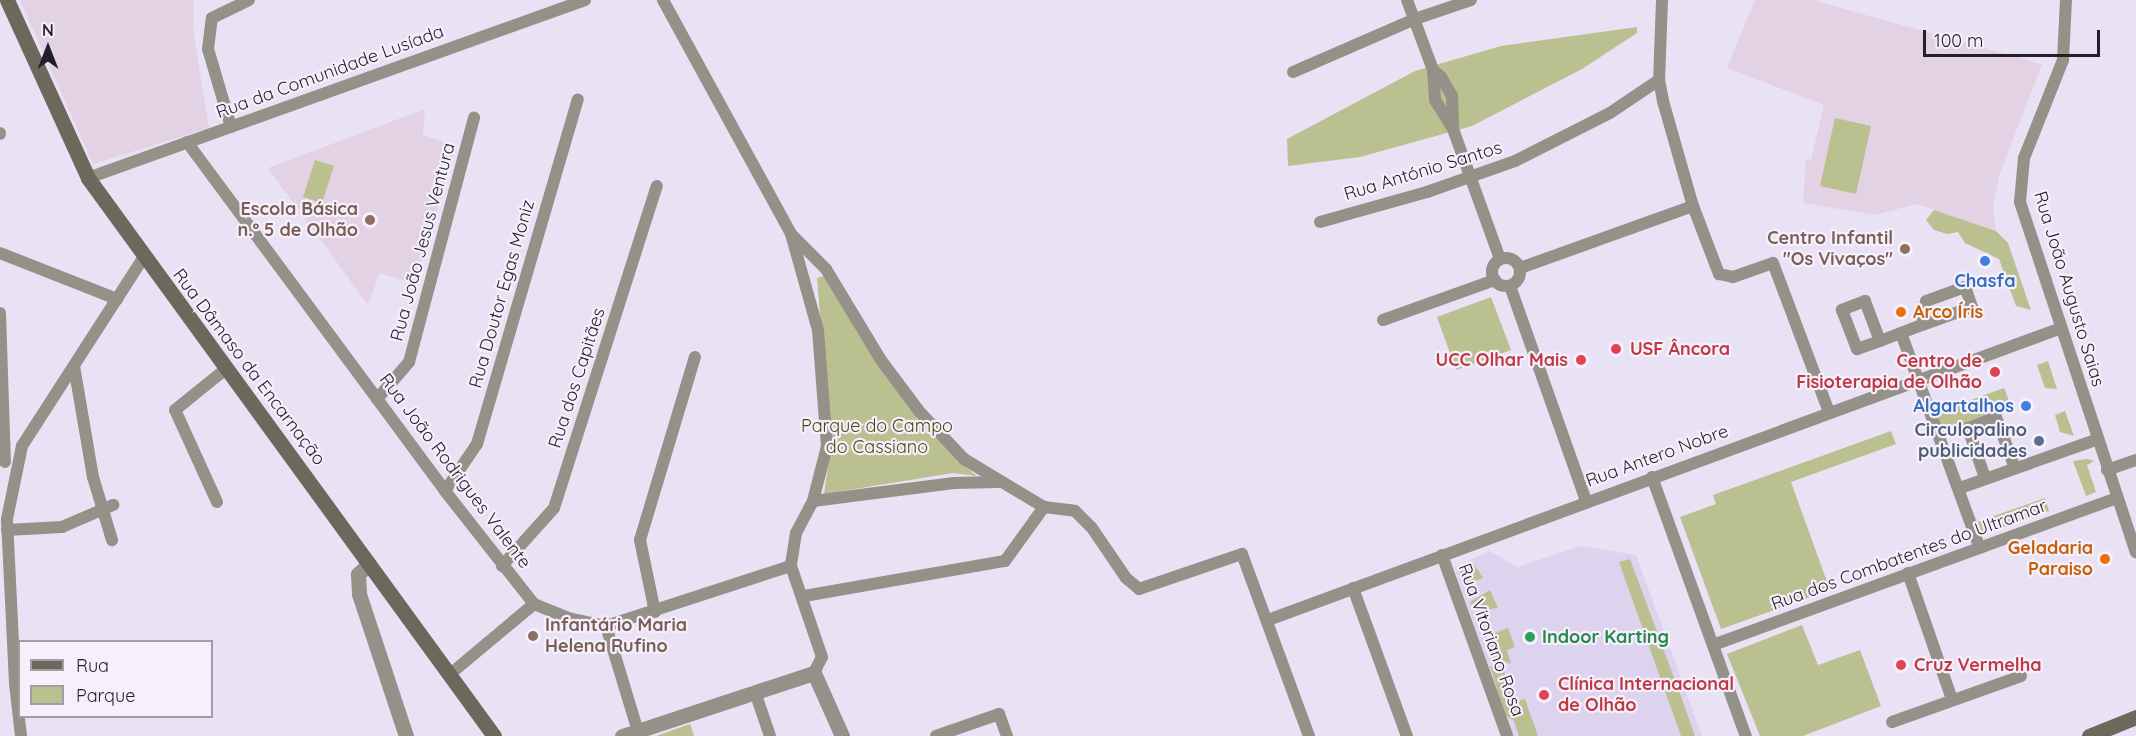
<!DOCTYPE html>
<html>
<head>
<meta charset="utf-8">
<style>
  body { margin:0 }
  #map { position:relative; width:2136px; height:736px; overflow:hidden; background:#e9e2f5; font-family:Quicksand,sans-serif }
  div>[style] { position:absolute }
  .built>* { inset:0; background:#ded3ee }
  .education>* { inset:0; background:#e2d2e4 }
  .green>* { inset:0; background:#bac090 }
  .minor>* { height:12px; margin:-6px; padding:0 6px; transform-origin:6px; border-radius:6px; background:#949188 }
  .minor>.ring { margin:-6px; padding:0; box-sizing:content-box; background:none; border:12px solid #949188; border-radius:50% }
  .tertiary>* { height:15px; margin:-7.5px; padding:0 7.5px; transform-origin:7.5px; border-radius:7.5px; background:#949188 }
  .secondary>* { height:15px; margin:-7.5px; padding:0 7.5px; transform-origin:7.5px; border-radius:7.5px; background:#6d685c }
  .dots>* { width:16px; height:16px; translate:-50% -50%; box-sizing:border-box; border:3px solid #f5f0fc; border-radius:50% }
  span { translate:-50% -50%; white-space:nowrap; text-align:center; line-height:1.15; -webkit-text-stroke:4.5px #f5f0fc; paint-order:stroke }
  .street-label { font-size:18px; color:#221f26 }
  .education-label { font-size:18px; color:#785e54; font-weight:700 }
  .right { translate:-100% -50%; text-align:right }
  .left { translate:0 -50%; text-align:left }
  .shop-label { font-size:18px; color:#366cbe; font-weight:700 }
  .food-label { font-size:18px; color:#c56008; font-weight:700 }
  .health-label { font-size:18px; color:#be3a42; font-weight:700 }
  .park-label { font-size:18px; color:#474b0d }
  .service-label { font-size:18px; color:#4e5e75; font-weight:700 }
  .leisure-label { font-size:18px; color:#27864d; font-weight:700 }
  .legend { position:absolute; left:18px; top:640px; width:195px; height:78px; box-sizing:border-box; background:#f5f0fc; border:2px solid #a19ca6; margin:0; padding:8px 10px; list-style:none; font-size:18px; color:#221f26 }
  .legend li { display:flex; align-items:center; gap:12px; height:30px }
  .legend b { width:30px; border:2px solid #a19ca6 }
  .north { position:absolute; left:18px; top:18px; width:60px; height:60px; -webkit-text-stroke:4px #f5f0fc; paint-order:stroke; rotate:0deg; font-size:16px; font-weight:700; line-height:24px; text-align:center; color:#221f26 }
  .north::after { content:''; display:block; margin:auto; width:21px; height:27px; background:#221f26; clip-path:polygon(50% 0,100% 100%,50% 72%,0 100%) }
  .scale { position:absolute; left:1923px; top:30px; width:177px; height:27px; box-sizing:border-box; border:3px solid #221f26; border-top:0; padding-left:8px; font-size:18px; line-height:21px; white-space:nowrap; color:#221f26; -webkit-text-stroke:4px #f5f0fc; paint-order:stroke }
</style>
</head>
<body>
<div id="map">
  <div class="built">
    <i style="clip-path:polygon(1581px 546px,1636px 555px,1702px 736px,1513px 736px,1454px 567px,1490px 551px,1517px 567px)"></i>
  </div>
  <div class="education">
    <i style="clip-path:polygon(20px 0,194px 0,193px 29px,209px 128px,93px 164px)"></i>
    <i style="clip-path:polygon(1755px 0,1812px 0,2042px 64px,1999px 176px,1993px 208px,1996px 231px,1917px 204px,1875px 215px,1803px 203px,1806px 159px,1811px 160px,1824px 105px,1727px 68px)"></i>
    <i style="clip-path:polygon(425px 109px,423px 135px,449px 143px,447px 152px,454px 154px,415px 284px,380px 273px,368px 305px,268px 168px)"></i>
  </div>
  <div class="green">
    <i style="clip-path:polygon(1637px 27px,1637px 33px,1582px 69px,1472px 126px,1360px 157px,1288px 166px,1287px 139px,1415px 71px,1501px 46px)"></i>
    <i style="clip-path:polygon(1835px 118px,1871px 126px,1856px 194px,1820px 186px)"></i>
    <i style="clip-path:polygon(315px 160px,334px 166px,322px 203px,303px 197px)"></i>
    <i style="clip-path:polygon(1934px 210px,1996px 231px,2008px 243px,2031px 310px,2016px 306px,1999px 259px,1965px 243px,1958px 232px,1947px 234px,1934px 230px,1926px 220px)"></i>
    <i style="clip-path:polygon(824px 276px,958px 461px,977px 476px,953px 473px,824px 494px,831px 446px,817px 278px)"></i>
    <i style="clip-path:polygon(1491px 297px,1511px 350px,1456px 370px,1437px 317px)"></i>
    <i style="clip-path:polygon(2048px 361px,2057px 389px,2045px 388px,2037px 365px)"></i>
    <i style="clip-path:polygon(2004px 388px,2011px 406px,1942px 431px,1935px 413px)"></i>
    <i style="clip-path:polygon(2065px 411px,2074px 436px,2060px 432px,2055px 415px)"></i>
    <i style="clip-path:polygon(1891px 431px,1896px 444px,1791px 482px,1830px 590px,1721px 629px,1680px 517px,1716px 504px,1713px 495px)"></i>
    <i style="clip-path:polygon(2087px 459px,2094px 461px,2087px 465px,2096px 492px,2086px 496px,2073px 461px)"></i>
    <i style="clip-path:polygon(2045px 498px,2049px 511px,1981px 535px,1977px 522px)"></i>
    <i style="clip-path:polygon(1630px 559px,1682px 699px,1695px 736px,1681px 736px,1619px 562px)"></i>
    <i style="clip-path:polygon(1473px 563px,1483px 578px,1465px 585px,1460px 572px)"></i>
    <i style="clip-path:polygon(1490px 590px,1498px 608px,1473px 611px,1470px 602px)"></i>
    <i style="clip-path:polygon(1802px 625px,1818px 665px,1860px 650px,1881px 706px,1803px 736px,1760px 736px,1727px 654px)"></i>
    <i style="clip-path:polygon(1508px 628px,1515px 647px,1507px 650px,1511px 664px,1492px 656px,1487px 644px,1492px 634px)"></i>
    <i style="clip-path:polygon(1490px 666px,1503px 668px,1516px 701px,1525px 699px,1538px 736px,1519px 736px,1514px 721px,1505px 715px)"></i>
    <i style="clip-path:polygon(690px 724px,694px 736px,656px 736px)"></i>
  </div>
  <div class="minor">
    <i style="left:663px;top:0;width:267px;rotate:61.3deg"></i>
    <i style="left:791px;top:234px;width:100px;rotate:74.3deg"></i>
    <i style="left:818px;top:330px;width:116px;rotate:85.6deg"></i>
    <i style="left:827px;top:446px;width:57px;rotate:104.3deg"></i>
    <i style="left:813px;top:501px;width:36px;rotate:118deg"></i>
    <i style="left:796px;top:533px;width:33px;rotate:99deg"></i>
    <i style="left:1407px;top:0;width:75px;rotate:69.6deg"></i>
    <i style="left:1433px;top:70px;width:30px;rotate:86deg"></i>
    <i style="left:1435px;top:100px;width:34px;rotate:58deg"></i>
    <i style="left:1453px;top:129px;width:138px;rotate:70.1deg"></i>
    <i style="left:1662px;top:0;width:80px;rotate:92.1deg"></i>
    <i style="left:1659px;top:80px;width:21px;rotate:79deg"></i>
    <i style="left:1663px;top:101px;width:109px;rotate:74.1deg"></i>
    <i style="left:1693px;top:206px;width:73px;rotate:69.1deg"></i>
    <i style="left:1719px;top:274px;width:14px;rotate:12deg"></i>
    <i style="left:1733px;top:277px;width:42px;rotate:-19.3deg"></i>
    <i style="left:1773px;top:263px;width:159px;rotate:69.4deg"></i>
    <i style="left:2066px;top:0;width:60px;rotate:92.9deg"></i>
    <i style="left:2063px;top:60px;width:105px;rotate:111.7deg"></i>
    <i style="left:2024px;top:158px;width:44px;rotate:95.2deg"></i>
    <i style="left:2020px;top:202px;width:369px;rotate:71.7deg"></i>
    <i style="left:1433px;top:70px;width:11px;rotate:41deg"></i>
    <i style="left:1441px;top:77px;width:22px;rotate:60deg"></i>
    <i style="left:1452px;top:96px;width:33px;rotate:88deg"></i>
    <i style="left:1293px;top:72px;width:133px;rotate:-23.5deg"></i>
    <i style="left:1415px;top:19px;width:59px;rotate:-18.7deg"></i>
    <i style="left:231px;top:127px;width:81px;rotate:-106.4deg"></i>
    <i style="left:208px;top:49px;width:31px;rotate:-83deg"></i>
    <i style="left:212px;top:18px;width:41px;rotate:-25.9deg"></i>
    <i style="left:0;top:133px;width:1px;rotate:90deg"></i>
    <i style="left:187px;top:142px;width:434px;rotate:53.5deg"></i>
    <i style="left:445px;top:491px;width:144px;rotate:51.8deg"></i>
    <i style="left:534px;top:604px;width:37px;rotate:22deg"></i>
    <i style="left:568px;top:618px;width:39px;rotate:12deg"></i>
    <i style="left:606px;top:626px;width:194px;rotate:-18deg"></i>
    <i style="left:88px;top:178px;width:528px;rotate:-19.7deg"></i>
    <i style="left:1320px;top:222px;width:111px;rotate:-15.7deg"></i>
    <i style="left:1427px;top:192px;width:93px;rotate:-19.4deg"></i>
    <i style="left:1515px;top:161px;width:106px;rotate:-26.8deg"></i>
    <i style="left:1610px;top:113px;width:59px;rotate:-34deg"></i>
    <i style="left:791px;top:234px;width:49px;rotate:45deg"></i>
    <i style="left:826px;top:269px;width:106px;rotate:58.9deg"></i>
    <i style="left:881px;top:360px;width:64px;rotate:53.3deg"></i>
    <i style="left:919px;top:411px;width:66px;rotate:46.8deg"></i>
    <i style="left:964px;top:459px;width:93px;rotate:31deg"></i>
    <i style="left:1044px;top:507px;width:31px;rotate:7deg"></i>
    <i style="left:1075px;top:511px;width:24px;rotate:45deg"></i>
    <i style="left:1092px;top:528px;width:60px;rotate:55.8deg"></i>
    <i style="left:1126px;top:578px;width:17px;rotate:40deg"></i>
    <i style="left:1139px;top:589px;width:109px;rotate:-18.8deg"></i>
    <i style="left:1242px;top:554px;width:194px;rotate:69.8deg"></i>
    <i style="left:0;top:253px;width:126px;rotate:21.5deg"></i>
    <i class="ring" style="left:1492px;top:258px;width:16px;height:16px"></i>
    <i style="left:1520px;top:268px;width:184px;rotate:-19.7deg"></i>
    <i style="left:1510px;top:286px;width:228px;rotate:70.5deg"></i>
    <i style="left:0;top:313px;width:149px;rotate:88.1deg"></i>
    <i style="left:1383px;top:320px;width:119px;rotate:-19.7deg"></i>
    <i style="left:1901px;top:333px;width:227px;rotate:69.9deg"></i>
    <i style="left:1880px;top:341px;width:43px;rotate:-110.6deg"></i>
    <i style="left:1865px;top:301px;width:25px;rotate:159deg"></i>
    <i style="left:1842px;top:310px;width:42px;rotate:69deg"></i>
    <i style="left:1857px;top:349px;width:24px;rotate:-19deg"></i>
    <i style="left:1880px;top:341px;width:45px;rotate:-20.9deg"></i>
    <i style="left:1922px;top:325px;width:53px;rotate:-19.8deg"></i>
    <i style="left:1972px;top:307px;width:21px;rotate:-109deg"></i>
    <i style="left:1965px;top:287px;width:41px;rotate:160.3deg"></i>
    <i style="left:1926px;top:301px;width:24px;rotate:99deg"></i>
    <i style="left:74px;top:366px;width:113px;rotate:80.3deg"></i>
    <i style="left:93px;top:477px;width:66px;rotate:73.2deg"></i>
    <i style="left:377px;top:399px;width:49px;rotate:-49.1deg"></i>
    <i style="left:409px;top:362px;width:253px;rotate:-75.1deg"></i>
    <i style="left:2107px;top:470px;width:31px;rotate:-19deg"></i>
    <i style="left:1652px;top:477px;width:276px;rotate:70.1deg"></i>
    <i style="left:1985px;top:478px;width:53px;rotate:-108.8deg"></i>
    <i style="left:1968px;top:428px;width:30px;rotate:-21deg"></i>
    <i style="left:1996px;top:417px;width:54px;rotate:69.6deg"></i>
    <i style="left:1960px;top:488px;width:146px;rotate:-19.5deg"></i>
    <i style="left:445px;top:491px;width:57px;rotate:-55.8deg"></i>
    <i style="left:477px;top:444px;width:359px;rotate:-73.7deg"></i>
    <i style="left:813px;top:501px;width:142px;rotate:-7.3deg"></i>
    <i style="left:954px;top:483px;width:44px;rotate:-1.3deg"></i>
    <i style="left:217px;top:502px;width:101px;rotate:-114.5deg"></i>
    <i style="left:175px;top:410px;width:67px;rotate:-38.9deg"></i>
    <i style="left:7px;top:530px;width:55px;rotate:-3.1deg"></i>
    <i style="left:62px;top:527px;width:56px;rotate:-23.3deg"></i>
    <i style="left:1442px;top:555px;width:192px;rotate:70.2deg"></i>
    <i style="left:502px;top:566px;width:78px;rotate:-48.1deg"></i>
    <i style="left:554px;top:508px;width:338px;rotate:-72.3deg"></i>
    <i style="left:791px;top:566px;width:96px;rotate:71.2deg"></i>
    <i style="left:822px;top:657px;width:18px;rotate:117deg"></i>
    <i style="left:1908px;top:573px;width:133px;rotate:70.8deg"></i>
    <i style="left:1353px;top:588px;width:158px;rotate:70deg"></i>
    <i style="left:804px;top:596px;width:204px;rotate:-9.9deg"></i>
    <i style="left:1005px;top:561px;width:67px;rotate:-54.2deg"></i>
    <i style="left:655px;top:612px;width:74px;rotate:-101.8deg"></i>
    <i style="left:640px;top:540px;width:191px;rotate:-73.3deg"></i>
    <i style="left:1268px;top:620px;width:845px;rotate:-20.21deg"></i>
    <i style="left:606px;top:626px;width:110px;rotate:73.1deg"></i>
    <i style="left:1713px;top:645px;width:430px;rotate:-20deg"></i>
    <i style="left:449px;top:675px;width:111px;rotate:-39.9deg"></i>
    <i style="left:755px;top:692px;width:46px;rotate:71.2deg"></i>
    <i style="left:1892px;top:722px;width:137px;rotate:-19.6deg"></i>
    <i style="left:21px;top:736px;width:53px;rotate:-96.5deg"></i>
    <i style="left:15px;top:683px;width:164px;rotate:-92.8deg"></i>
    <i style="left:7px;top:519px;width:75px;rotate:-78.4deg"></i>
    <i style="left:22px;top:446px;width:224px;rotate:-57.2deg"></i>
    <i style="left:936px;top:736px;width:67px;rotate:-19.2deg"></i>
    <i style="left:999px;top:714px;width:23px;rotate:70deg"></i>
  </div>
  <div class="tertiary">
    <i style="left:369px;top:564px;width:15px;rotate:138deg"></i>
    <i style="left:358px;top:574px;width:20px;rotate:87deg"></i>
    <i style="left:359px;top:594px;width:150px;rotate:71.7deg"></i>
    <i style="left:622px;top:736px;width:202px;rotate:-18.2deg"></i>
    <i style="left:814px;top:673px;width:69px;rotate:66deg"></i>
  </div>
  <div class="secondary">
    <i style="left:7px;top:0;width:196px;rotate:65.5deg"></i>
    <i style="left:88px;top:178px;width:690px;rotate:53.96deg"></i>
    <i style="left:2089px;top:736px;width:51px;rotate:-22deg"></i>
  </div>
  <div class="dots">
    <i style="left:370px;top:220px;background:#8d6e63"></i>
    <i style="left:1905px;top:249px;background:#8d6e63"></i>
    <i style="left:1985px;top:261px;background:#3f7fe0"></i>
    <i style="left:1901px;top:312px;background:#e8710a"></i>
    <i style="left:1616px;top:349px;background:#e0444e"></i>
    <i style="left:1581px;top:360px;background:#e0444e"></i>
    <i style="left:1995px;top:372px;background:#e0444e"></i>
    <i style="left:2026px;top:406px;background:#3f7fe0"></i>
    <i style="left:2039px;top:441px;background:#5c6f8a"></i>
    <i style="left:2105px;top:559px;background:#e8710a"></i>
    <i style="left:533px;top:636px;background:#8d6e63"></i>
    <i style="left:1530px;top:637px;background:#2e9e5b"></i>
    <i style="left:1901px;top:665px;background:#e0444e"></i>
    <i style="left:1544px;top:695px;background:#e0444e"></i>
  </div>
  <div class="street-label">
    <span style="left:330px;top:72px;rotate:-20deg">Rua da Comunidade Lusíada</span>
    <span style="left:1423px;top:171px;rotate:-17deg">Rua António Santos</span>
    <span style="left:423px;top:242px;rotate:-75deg">Rua João Jesus Ventura</span>
    <span style="left:2069px;top:289px;rotate:73deg">Rua João Augusto Saias</span>
    <span style="left:502px;top:294px;rotate:-74deg">Rua Doutor Egas Moniz</span>
    <span style="left:249px;top:367px;rotate:53deg">Rua Dâmaso da Encarnação</span>
    <span style="left:577px;top:378px;rotate:-72deg">Rua dos Capitães</span>
    <span style="left:1657px;top:456px;rotate:-20deg">Rua Antero Nobre</span>
    <span style="left:455px;top:471px;rotate:53deg">Rua João Rodrigues Valente</span>
    <span style="left:1909px;top:555px;rotate:-20deg">Rua dos Combatentes do Ultramar</span>
    <span style="left:1491px;top:640px;rotate:70deg">Rua Vitoriano Rosa</span>
  </div>
  <div class="education-label">
    <span class="right" style="left:358px;top:220px">Escola Básica<br>n.º 5 de Olhão</span>
    <span class="right" style="left:1893px;top:249px">Centro Infantil<br>"Os Vivaços"</span>
    <span class="left" style="left:545px;top:636px">Infantário Maria<br>Helena Rufino</span>
  </div>
  <div class="shop-label">
    <span style="left:1985px;top:281px">Chasfa</span>
    <span class="right" style="left:2014px;top:406px">Algartalhos</span>
  </div>
  <div class="food-label">
    <span class="left" style="left:1913px;top:312px">Arco Íris</span>
    <span class="right" style="left:2093px;top:559px">Geladaria<br>Paraiso</span>
  </div>
  <div class="health-label">
    <span class="left" style="left:1630px;top:349px">USF Âncora</span>
    <span class="right" style="left:1568px;top:360px">UCC Olhar Mais</span>
    <span class="right" style="left:1982px;top:372px">Centro de<br>Fisioterapia de Olhão</span>
    <span class="left" style="left:1914px;top:665px">Cruz Vermelha</span>
    <span class="left" style="left:1558px;top:695px">Clínica Internacional<br>de Olhão</span>
  </div>
  <div class="park-label">
    <span style="left:877px;top:437px">Parque do Campo<br>do Cassiano</span>
  </div>
  <div class="service-label">
    <span class="right" style="left:2027px;top:441px">Circulopalino<br>publicidades</span>
  </div>
  <div class="leisure-label">
    <span class="left" style="left:1542px;top:637px">Indoor Karting</span>
  </div>
  <ul class="legend">
  <li><b style="height:8px;background:#6d685c"></b>Rua</li>
  <li><b style="height:16px;background:#bac090"></b>Parque</li>
  </ul>
  <div class="north">N</div>
  <div class="scale">100 m</div>
</div>
</body>
</html>
